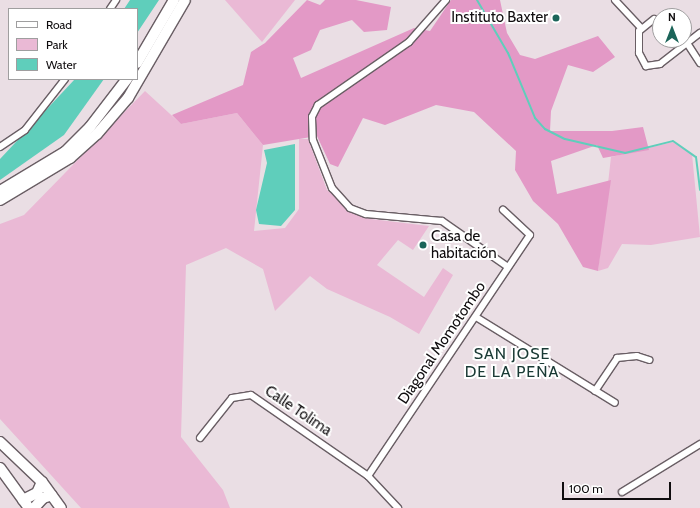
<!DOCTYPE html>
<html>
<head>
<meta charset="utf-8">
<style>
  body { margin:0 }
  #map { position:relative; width:700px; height:508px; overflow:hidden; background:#eadee4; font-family:Cabin,sans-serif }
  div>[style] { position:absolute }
  .green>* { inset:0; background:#eab9d5 }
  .forest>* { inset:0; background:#e399c6 }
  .water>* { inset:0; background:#5fcebb }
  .stream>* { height:2px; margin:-1px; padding:0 1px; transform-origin:1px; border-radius:1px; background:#5fcebb }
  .roads { filter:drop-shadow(1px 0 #695e64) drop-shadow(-1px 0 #695e64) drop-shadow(0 1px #695e64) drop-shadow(0 -1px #695e64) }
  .minor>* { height:6px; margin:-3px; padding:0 3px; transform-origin:3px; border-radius:3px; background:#fff }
  .primary>* { height:10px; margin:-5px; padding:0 5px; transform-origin:5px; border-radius:5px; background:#fff }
  .dots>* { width:11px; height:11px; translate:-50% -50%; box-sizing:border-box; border:2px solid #fff; border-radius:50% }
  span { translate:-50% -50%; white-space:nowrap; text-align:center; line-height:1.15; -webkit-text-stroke:4px #fff; paint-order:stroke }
  .poi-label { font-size:15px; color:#100d0f }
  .right { translate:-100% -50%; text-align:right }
  .left { translate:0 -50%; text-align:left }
  .street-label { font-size:15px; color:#100d0f }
  .neighbourhood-label { font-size:16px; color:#193934; letter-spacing:1px }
  .legend { position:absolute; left:8px; top:8px; width:130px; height:72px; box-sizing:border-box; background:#fff; border:1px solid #9f9e9f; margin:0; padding:5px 7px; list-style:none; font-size:12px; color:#100d0f }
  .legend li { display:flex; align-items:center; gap:8px; height:20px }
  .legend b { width:20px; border:1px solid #9f9e9f }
  .north { position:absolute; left:652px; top:8px; width:40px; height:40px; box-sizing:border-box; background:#fff; border:1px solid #9f9e9f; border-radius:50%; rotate:0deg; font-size:11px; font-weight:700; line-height:16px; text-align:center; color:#100d0f }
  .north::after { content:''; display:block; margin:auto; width:14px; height:18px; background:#1b6459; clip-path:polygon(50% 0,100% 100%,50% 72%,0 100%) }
  .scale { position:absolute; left:562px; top:482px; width:109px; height:18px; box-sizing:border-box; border:2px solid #100d0f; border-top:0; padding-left:5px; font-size:12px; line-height:14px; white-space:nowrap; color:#100d0f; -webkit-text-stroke:3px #fff; paint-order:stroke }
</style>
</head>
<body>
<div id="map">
  <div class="green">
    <i style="clip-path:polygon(225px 0,295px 0,262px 42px)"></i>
    <i style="clip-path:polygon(145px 91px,181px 124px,237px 113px,263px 145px,254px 231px,285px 228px,299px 209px,299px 139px,308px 139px,327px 190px,350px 208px,371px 219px,429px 226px,413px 250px,398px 240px,377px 265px,424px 297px,443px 268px,453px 275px,419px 334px,390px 317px,327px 289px,310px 276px,275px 311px,263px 269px,226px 248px,186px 265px,181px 437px,223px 490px,230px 508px,81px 508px,0 419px,0 224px,24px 215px)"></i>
    <i style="clip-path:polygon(673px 142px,692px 154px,700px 237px,651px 245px,622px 244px,608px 268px,598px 271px,611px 157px)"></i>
  </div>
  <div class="forest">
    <i style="clip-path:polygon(307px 0,320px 5px,325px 0,356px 0,391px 7px,387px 30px,364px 32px,352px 20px,320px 30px,311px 50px,293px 58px,301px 78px,414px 28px,430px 31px,451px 0,500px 0,507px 33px,520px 55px,535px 59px,598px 36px,615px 57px,593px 72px,568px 65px,551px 111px,550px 131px,612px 131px,643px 127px,649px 150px,603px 158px,597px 145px,551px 161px,557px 194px,611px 180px,598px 271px,583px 267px,558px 224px,533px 201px,515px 170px,516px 151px,474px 112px,436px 105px,385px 125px,363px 118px,338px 167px,330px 164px,317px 136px,263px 145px,237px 113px,181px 124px,172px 115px,243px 85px,251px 52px,265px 43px)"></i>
  </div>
  <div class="water">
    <i style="clip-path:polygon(130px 0,159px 0,137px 33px,137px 9px,124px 9px)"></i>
    <i style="clip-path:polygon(75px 79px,104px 79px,64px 135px,0 180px,0 159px)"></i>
    <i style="clip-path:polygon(295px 144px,295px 210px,281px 226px,259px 224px,256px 210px,267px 163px,264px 150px)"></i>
  </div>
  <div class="stream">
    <i style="left:477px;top:0;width:61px;rotate:59.7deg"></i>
    <i style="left:508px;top:53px;width:70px;rotate:67.4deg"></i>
    <i style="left:535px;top:118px;width:15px;rotate:48deg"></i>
    <i style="left:545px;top:129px;width:22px;rotate:27deg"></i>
    <i style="left:565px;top:139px;width:62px;rotate:13.1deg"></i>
    <i style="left:625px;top:153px;width:49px;rotate:-14deg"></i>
    <i style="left:673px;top:141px;width:28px;rotate:35deg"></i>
    <i style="left:696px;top:157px;width:33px;rotate:83deg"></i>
  </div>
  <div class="roads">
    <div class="minor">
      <i style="left:446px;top:0;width:56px;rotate:131.4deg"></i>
      <i style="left:409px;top:42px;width:111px;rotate:145.3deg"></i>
      <i style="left:318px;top:105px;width:13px;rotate:117deg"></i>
      <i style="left:312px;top:117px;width:23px;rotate:88deg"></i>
      <i style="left:313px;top:140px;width:52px;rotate:68.4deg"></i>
      <i style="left:332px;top:188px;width:27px;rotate:48deg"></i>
      <i style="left:350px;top:208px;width:17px;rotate:21deg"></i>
      <i style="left:366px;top:214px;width:76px;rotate:5.3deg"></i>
      <i style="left:442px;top:221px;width:80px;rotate:34.9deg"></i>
      <i style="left:615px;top:0;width:37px;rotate:47deg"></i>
      <i style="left:110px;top:9px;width:11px;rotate:-56deg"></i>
      <i style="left:654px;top:19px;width:19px;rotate:141deg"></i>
      <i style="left:639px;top:31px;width:22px;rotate:90deg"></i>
      <i style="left:639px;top:53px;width:15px;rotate:62deg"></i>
      <i style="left:646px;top:66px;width:14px;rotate:-8deg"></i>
      <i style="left:660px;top:64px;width:51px;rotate:-37.8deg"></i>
      <i style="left:687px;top:43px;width:24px;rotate:57deg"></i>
      <i style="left:0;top:147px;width:30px;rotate:-34deg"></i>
      <i style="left:25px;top:130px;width:65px;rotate:-51.9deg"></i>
      <i style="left:476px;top:317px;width:163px;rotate:31.7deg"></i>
      <i style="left:595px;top:391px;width:40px;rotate:-56deg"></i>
      <i style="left:617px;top:358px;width:20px;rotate:-6deg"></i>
      <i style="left:637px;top:356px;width:13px;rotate:18deg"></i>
      <i style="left:200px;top:438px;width:51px;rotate:-51.3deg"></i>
      <i style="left:232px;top:398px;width:19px;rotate:-9deg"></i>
      <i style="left:251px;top:395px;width:142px;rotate:34.7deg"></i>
      <i style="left:368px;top:476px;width:44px;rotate:46.8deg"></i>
      <i style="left:368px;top:476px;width:290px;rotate:-56.1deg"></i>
      <i style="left:530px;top:235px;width:37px;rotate:-137deg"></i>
      <i style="left:622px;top:492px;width:92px;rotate:-31.6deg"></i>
    </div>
    <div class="primary">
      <i style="left:137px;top:63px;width:73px;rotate:-59.6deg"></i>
      <i style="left:0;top:191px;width:76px;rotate:-31deg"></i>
      <i style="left:65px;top:152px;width:35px;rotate:-45deg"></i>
      <i style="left:90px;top:127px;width:61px;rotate:-52.4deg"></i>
      <i style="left:0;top:200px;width:82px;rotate:-31deg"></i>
      <i style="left:70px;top:158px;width:36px;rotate:-42deg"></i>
      <i style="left:97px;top:134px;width:48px;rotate:-49.3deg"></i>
      <i style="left:128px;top:98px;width:113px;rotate:-59.8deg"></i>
      <i style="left:0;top:442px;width:58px;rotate:43.6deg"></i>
      <i style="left:42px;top:482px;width:32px;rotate:54deg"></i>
      <i style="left:0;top:468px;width:49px;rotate:54.1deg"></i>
      <i style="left:23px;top:500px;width:16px;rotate:-27deg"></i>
      <i style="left:37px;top:493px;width:12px;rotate:-66deg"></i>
      <i style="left:34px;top:508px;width:13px;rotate:-48deg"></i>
      <i style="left:43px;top:498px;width:9px;rotate:-18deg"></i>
    </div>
  </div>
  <div class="dots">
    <i style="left:556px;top:18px;background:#1b6459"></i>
    <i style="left:423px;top:245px;background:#1b6459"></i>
  </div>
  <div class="poi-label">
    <span class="right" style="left:548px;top:18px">Instituto Baxter</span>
    <span class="left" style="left:431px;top:245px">Casa de<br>habitación</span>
  </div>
  <div class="street-label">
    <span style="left:442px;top:343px;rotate:-56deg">Diagonal Momotombo</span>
    <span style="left:298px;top:411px;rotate:34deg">Calle Tolima</span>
  </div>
  <div class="neighbourhood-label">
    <span style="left:512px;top:363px">SAN JOSE<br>DE LA PEÑA</span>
  </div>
  <ul class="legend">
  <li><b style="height:5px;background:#fff"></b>Road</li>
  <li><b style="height:11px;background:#eab9d5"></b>Park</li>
  <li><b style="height:11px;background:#5fcebb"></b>Water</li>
  </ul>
  <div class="north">N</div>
  <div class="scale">100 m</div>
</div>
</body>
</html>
